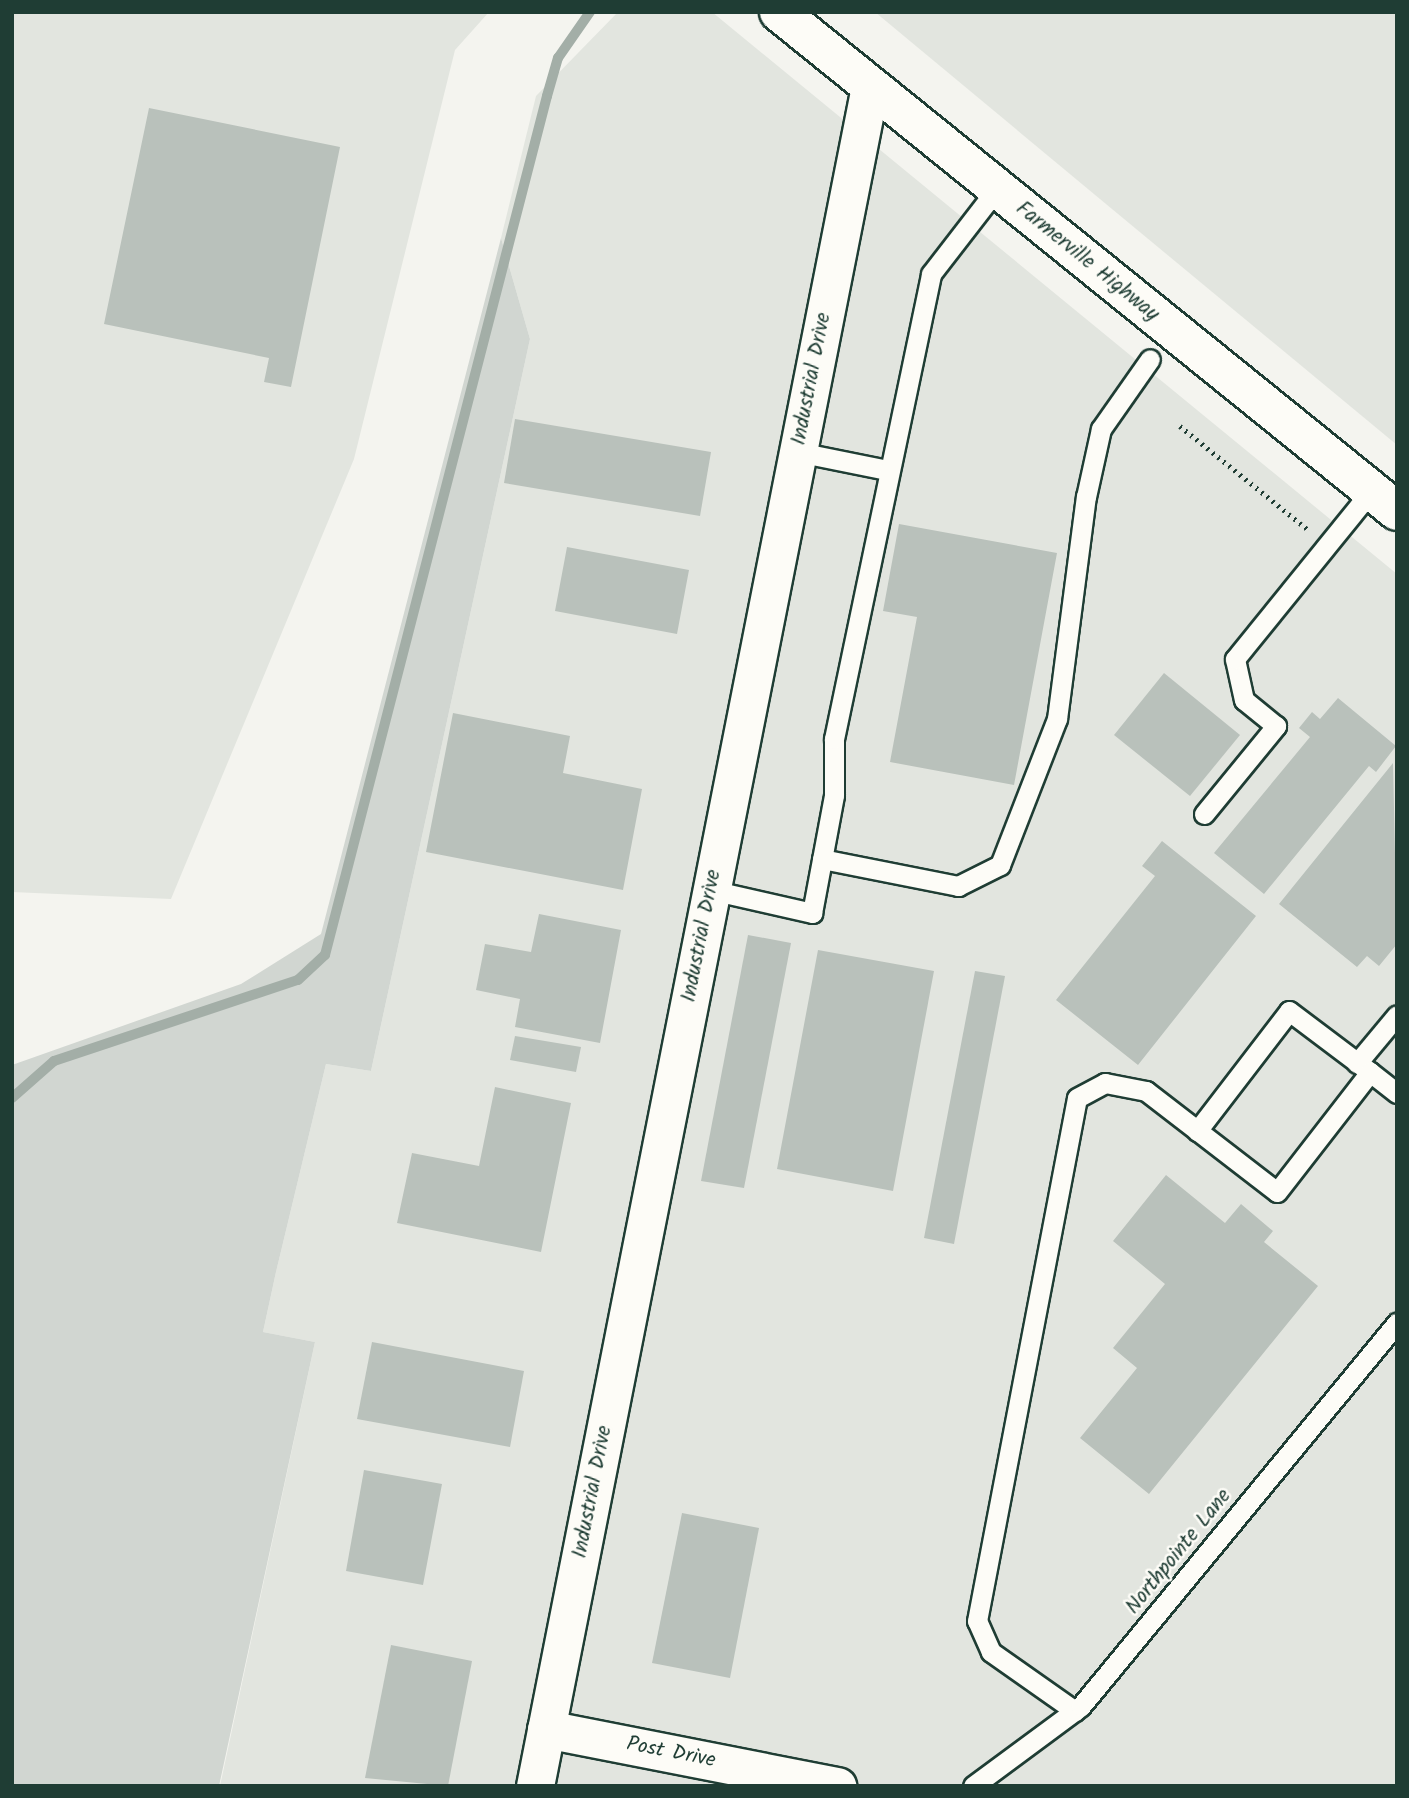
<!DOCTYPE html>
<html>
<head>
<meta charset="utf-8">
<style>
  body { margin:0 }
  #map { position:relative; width:1409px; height:1798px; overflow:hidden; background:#f4f4ef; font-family:Kalam,sans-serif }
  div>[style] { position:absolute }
  .built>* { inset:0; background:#e2e5df }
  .green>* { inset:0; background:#d1d6d1 }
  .stream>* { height:10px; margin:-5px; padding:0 5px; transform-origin:5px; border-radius:5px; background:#a3aea7 }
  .building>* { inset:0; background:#b9c1bb }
  .path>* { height:4.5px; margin-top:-2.25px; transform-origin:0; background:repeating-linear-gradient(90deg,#1f3d34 0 2px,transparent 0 7px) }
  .roads { filter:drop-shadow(2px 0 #1f3d34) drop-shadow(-2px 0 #1f3d34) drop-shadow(0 2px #1f3d34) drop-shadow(0 -2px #1f3d34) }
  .lane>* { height:19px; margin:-9.5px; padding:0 9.5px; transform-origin:9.5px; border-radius:9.5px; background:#fdfcf7 }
  .street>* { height:37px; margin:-18.5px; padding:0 18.5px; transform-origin:18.5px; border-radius:18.5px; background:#fdfcf7 }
  .primary>* { height:38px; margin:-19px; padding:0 19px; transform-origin:19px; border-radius:19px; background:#fdfcf7 }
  span { translate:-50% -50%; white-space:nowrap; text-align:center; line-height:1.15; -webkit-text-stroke:5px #fdfcf7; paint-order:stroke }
  .street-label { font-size:21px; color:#1f3d34 }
  .frame { position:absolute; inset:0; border:14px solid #1f3d34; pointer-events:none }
</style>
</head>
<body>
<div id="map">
  <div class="built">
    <i style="clip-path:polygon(12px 12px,489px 12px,455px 50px,354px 459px,171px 899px,12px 892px)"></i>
    <i style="clip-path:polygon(618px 12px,712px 12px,1397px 574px,1397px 1786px,220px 1786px,315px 1342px,263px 1332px,276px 1272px,326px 1064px,371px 1071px,530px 339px,501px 238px,536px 96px)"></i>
    <i style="clip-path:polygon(875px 12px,1397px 12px,1397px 445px,1112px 209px)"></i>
  </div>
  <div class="green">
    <i style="clip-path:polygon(501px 238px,530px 339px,371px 1071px,326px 1064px,276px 1272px,263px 1332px,315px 1342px,219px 1786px,12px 1786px,12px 1065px,241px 984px,321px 934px)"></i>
  </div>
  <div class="stream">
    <i style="left:12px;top:1098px;width:56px;rotate:-41.4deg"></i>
    <i style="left:54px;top:1061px;width:257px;rotate:-18.4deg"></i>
    <i style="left:298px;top:980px;width:37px;rotate:-43deg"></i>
    <i style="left:325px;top:955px;width:887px;rotate:-75.51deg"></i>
    <i style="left:547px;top:96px;width:40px;rotate:-74deg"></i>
    <i style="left:558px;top:58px;width:56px;rotate:-55.2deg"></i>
  </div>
  <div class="building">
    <i style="clip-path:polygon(149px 108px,340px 147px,291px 387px,264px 382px,269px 358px,104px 324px)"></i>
    <i style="clip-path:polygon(515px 419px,711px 452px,700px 516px,504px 483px)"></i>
    <i style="clip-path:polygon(899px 524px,1057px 553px,1014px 785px,890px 762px,917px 617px,883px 611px)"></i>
    <i style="clip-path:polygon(567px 547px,689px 570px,677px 634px,555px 611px)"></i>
    <i style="clip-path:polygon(1164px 673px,1240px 735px,1190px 796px,1114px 735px)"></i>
    <i style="clip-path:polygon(1338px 698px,1396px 746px,1376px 772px,1369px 766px,1264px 894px,1214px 853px,1310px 737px,1299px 728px,1312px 712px,1320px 719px)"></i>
    <i style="clip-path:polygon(453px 713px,570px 736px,563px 773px,642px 789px,623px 890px,426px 852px)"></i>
    <i style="clip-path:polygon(1393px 763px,1397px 944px,1379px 966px,1367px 956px,1357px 967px,1279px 904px)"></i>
    <i style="clip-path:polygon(1162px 841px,1256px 916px,1138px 1065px,1056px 1000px,1155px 876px,1142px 866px)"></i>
    <i style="clip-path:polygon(539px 914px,621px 930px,600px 1043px,515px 1027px,520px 999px,476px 990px,485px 944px,531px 952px)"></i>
    <i style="clip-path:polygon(748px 935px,791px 943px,744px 1188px,701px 1181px)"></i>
    <i style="clip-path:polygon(818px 950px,934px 971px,893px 1191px,777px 1169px)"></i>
    <i style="clip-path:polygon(975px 971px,1005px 976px,954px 1244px,924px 1238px)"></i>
    <i style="clip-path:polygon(515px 1036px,581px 1047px,576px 1072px,510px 1060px)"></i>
    <i style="clip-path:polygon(495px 1087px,571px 1103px,541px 1252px,397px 1223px,412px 1153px,479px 1166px)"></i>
    <i style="clip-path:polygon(1166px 1175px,1225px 1223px,1241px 1204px,1273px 1231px,1264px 1242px,1318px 1286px,1149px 1494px,1080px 1438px,1137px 1368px,1113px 1348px,1165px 1284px,1113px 1241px)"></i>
    <i style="clip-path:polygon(372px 1342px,524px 1371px,510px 1447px,357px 1419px)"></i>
    <i style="clip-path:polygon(364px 1470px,442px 1484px,423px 1585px,346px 1571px)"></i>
    <i style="clip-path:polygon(682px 1513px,759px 1528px,730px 1678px,652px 1663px)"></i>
    <i style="clip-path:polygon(391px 1645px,472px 1661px,448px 1786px,365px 1778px)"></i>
  </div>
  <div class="path">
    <i style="left:1180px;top:426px;width:164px;rotate:39deg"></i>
  </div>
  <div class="roads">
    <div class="lane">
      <i style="left:798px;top:452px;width:91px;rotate:11.4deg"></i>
      <i style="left:1204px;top:814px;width:114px;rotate:-50.7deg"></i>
      <i style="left:1276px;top:726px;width:41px;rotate:-140.9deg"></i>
      <i style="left:1244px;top:700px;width:42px;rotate:-102.4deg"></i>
      <i style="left:1235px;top:659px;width:218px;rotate:-51deg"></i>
      <i style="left:822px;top:859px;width:139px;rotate:11.2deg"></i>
      <i style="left:958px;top:886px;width:47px;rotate:-26.6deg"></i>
      <i style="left:1000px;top:865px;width:157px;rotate:-68.7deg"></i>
      <i style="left:1057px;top:719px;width:224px;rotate:-82.6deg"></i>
      <i style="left:1086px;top:497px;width:70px;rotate:-77.6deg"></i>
      <i style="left:1101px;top:429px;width:85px;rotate:-55deg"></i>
      <i style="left:711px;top:890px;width:104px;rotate:12.8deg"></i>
      <i style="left:812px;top:913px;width:120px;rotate:-79.4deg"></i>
      <i style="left:834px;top:795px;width:56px;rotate:-90deg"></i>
      <i style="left:834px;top:739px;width:475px;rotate:-78.2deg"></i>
      <i style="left:931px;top:274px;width:106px;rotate:-52.3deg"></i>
      <i style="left:1357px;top:1063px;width:62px;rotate:-50.2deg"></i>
      <i style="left:1197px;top:1131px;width:151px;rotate:-52.5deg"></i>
      <i style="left:1289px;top:1011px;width:101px;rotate:37deg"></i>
      <i style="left:1075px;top:1711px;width:103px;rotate:-144.9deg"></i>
      <i style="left:991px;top:1652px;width:34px;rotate:-114deg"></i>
      <i style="left:977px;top:1621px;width:532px;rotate:-79.18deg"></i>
      <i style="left:1077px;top:1098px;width:32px;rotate:-28deg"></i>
      <i style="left:1105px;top:1083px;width:42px;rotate:11deg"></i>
      <i style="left:1146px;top:1091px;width:165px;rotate:37.6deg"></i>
      <i style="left:1277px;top:1192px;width:152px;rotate:-52.2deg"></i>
      <i style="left:1370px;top:1072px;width:34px;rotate:38deg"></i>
      <i style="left:973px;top:1786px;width:134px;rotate:-36.5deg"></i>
      <i style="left:1081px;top:1706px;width:497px;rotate:-50.5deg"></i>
    </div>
    <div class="street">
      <i style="left:546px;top:1729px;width:297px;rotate:11.1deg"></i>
      <i style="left:535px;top:1786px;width:1733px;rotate:-78.85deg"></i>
    </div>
    <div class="primary">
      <i style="left:779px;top:12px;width:794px;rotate:38.92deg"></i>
    </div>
  </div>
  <div class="street-label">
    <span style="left:1087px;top:262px;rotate:39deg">Farmerville Highway</span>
    <span style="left:812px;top:379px;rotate:-79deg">Industrial Drive</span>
    <span style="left:702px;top:936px;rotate:-79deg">Industrial Drive</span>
    <span style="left:593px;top:1492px;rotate:-79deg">Industrial Drive</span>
    <span style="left:1179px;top:1552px;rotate:-51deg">Northpointe Lane</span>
    <span style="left:671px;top:1753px;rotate:11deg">Post Drive</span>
  </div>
  <div class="frame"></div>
</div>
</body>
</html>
